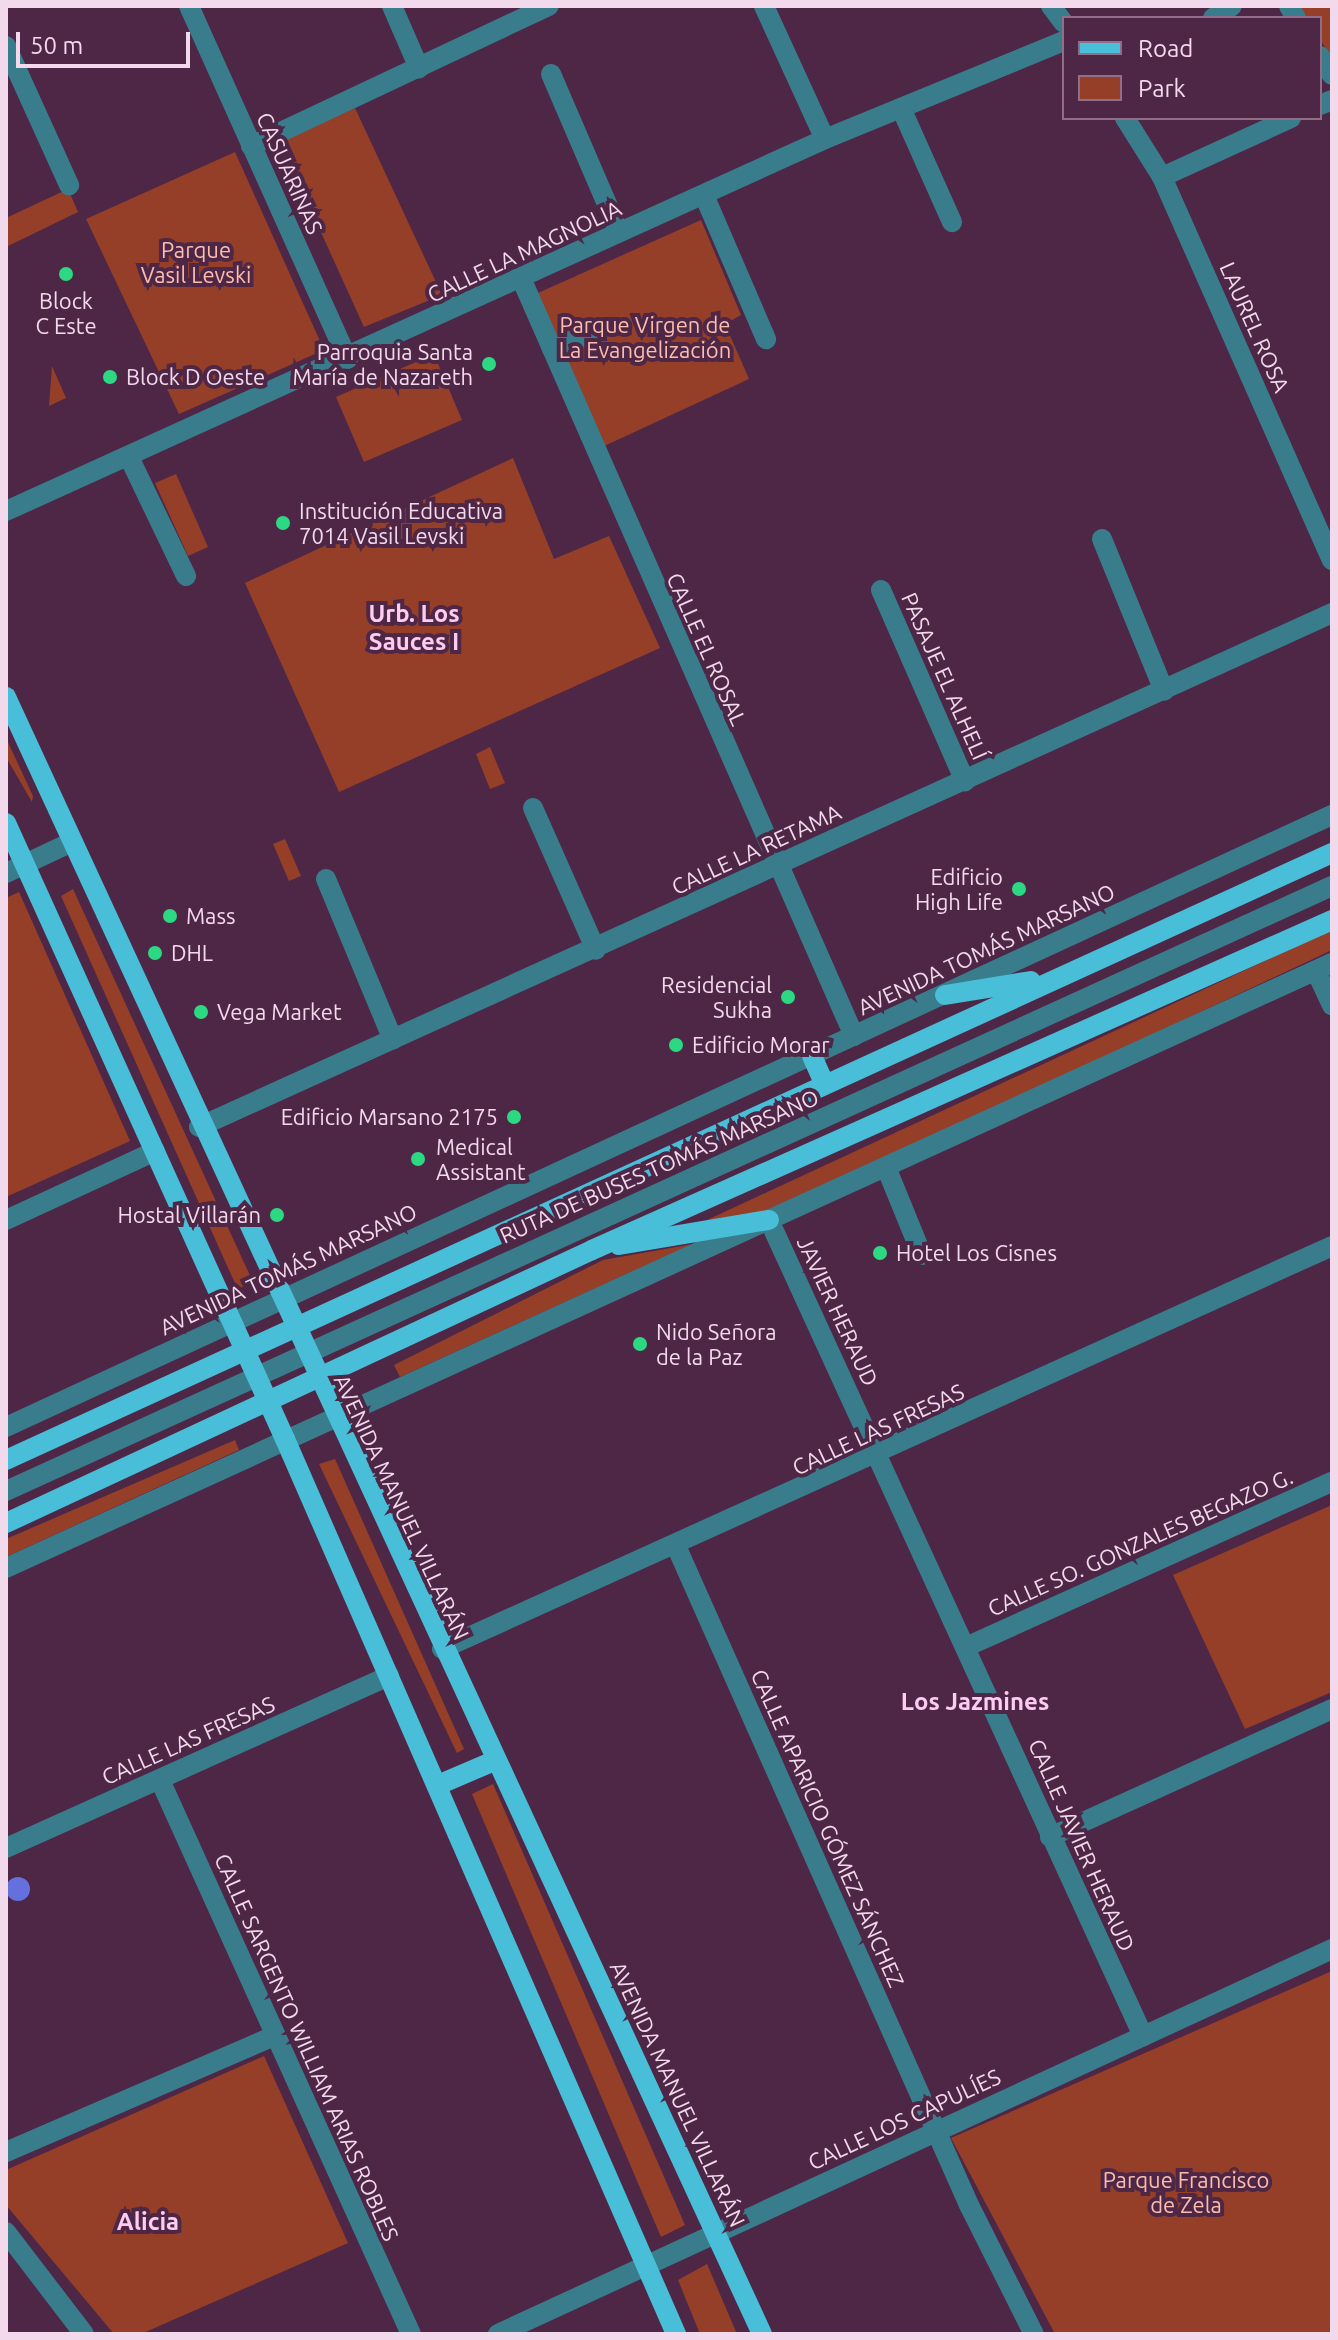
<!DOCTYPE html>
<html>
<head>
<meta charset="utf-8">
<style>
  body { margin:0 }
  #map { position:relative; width:1338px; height:2340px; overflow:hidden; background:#4e2746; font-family:Ubuntu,sans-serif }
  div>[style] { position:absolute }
  .green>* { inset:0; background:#953f29 }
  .water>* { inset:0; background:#6470db }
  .round { border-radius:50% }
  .minor>* { height:20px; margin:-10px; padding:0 10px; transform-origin:10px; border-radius:10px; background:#397d8d }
  .major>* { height:20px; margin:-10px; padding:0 10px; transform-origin:10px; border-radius:10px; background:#49bed8 }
  .dots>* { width:22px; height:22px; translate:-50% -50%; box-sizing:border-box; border:4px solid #4e2746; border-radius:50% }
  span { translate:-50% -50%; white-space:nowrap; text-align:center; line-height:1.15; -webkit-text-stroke:8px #4e2746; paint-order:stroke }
  .street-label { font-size:22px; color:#f2d9eb }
  .park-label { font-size:22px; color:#fcbdad }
  .poi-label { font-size:22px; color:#f2d9eb }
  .right { translate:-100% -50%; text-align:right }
  .left { translate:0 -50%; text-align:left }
  .neighbourhood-label { font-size:24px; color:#feccf1; font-weight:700 }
  .frame { position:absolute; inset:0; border:8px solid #f2d9eb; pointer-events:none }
  .legend { position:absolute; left:1062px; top:16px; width:260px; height:104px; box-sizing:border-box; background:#4e2746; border:2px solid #906e88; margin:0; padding:10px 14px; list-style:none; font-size:24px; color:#f2d9eb }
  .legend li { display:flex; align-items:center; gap:16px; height:40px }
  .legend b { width:40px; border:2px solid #906e88 }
  .scale { position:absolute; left:16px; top:32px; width:174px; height:36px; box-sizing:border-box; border:4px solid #f2d9eb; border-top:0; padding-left:10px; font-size:24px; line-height:28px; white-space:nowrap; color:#f2d9eb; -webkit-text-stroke:6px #4e2746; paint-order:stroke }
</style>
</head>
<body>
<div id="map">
  <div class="green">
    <i style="clip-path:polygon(1299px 6px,1332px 6px,1332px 59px,1320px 39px,1320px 18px,1307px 18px)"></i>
    <i style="clip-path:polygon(355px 108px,442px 295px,364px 327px,280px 142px)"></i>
    <i style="clip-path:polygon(235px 152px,324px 350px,179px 414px,86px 219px)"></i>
    <i style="clip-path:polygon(68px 189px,78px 212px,6px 247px,6px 218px)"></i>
    <i style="clip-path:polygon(701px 220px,741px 315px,725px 324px,749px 379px,600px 448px,538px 293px)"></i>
    <i style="clip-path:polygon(434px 354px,462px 420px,364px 462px,336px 397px)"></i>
    <i style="clip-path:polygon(52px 366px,66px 398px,49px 406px)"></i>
    <i style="clip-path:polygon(513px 458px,554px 559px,609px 536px,660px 648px,339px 792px,245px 583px)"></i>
    <i style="clip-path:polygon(176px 474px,208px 547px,188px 556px,155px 483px)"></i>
    <i style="clip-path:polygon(6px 738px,33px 796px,32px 802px,6px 757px)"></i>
    <i style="clip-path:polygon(490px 747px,505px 783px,490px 789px,476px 754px)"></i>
    <i style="clip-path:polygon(285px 839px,301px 876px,289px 881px,273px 844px)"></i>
    <i style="clip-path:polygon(73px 889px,252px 1280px,238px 1290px,61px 896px)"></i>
    <i style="clip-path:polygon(19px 892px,130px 1141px,6px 1197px,6px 898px)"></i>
    <i style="clip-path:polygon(1332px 930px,1332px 950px,774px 1213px,705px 1221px)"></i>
    <i style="clip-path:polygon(693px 1244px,400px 1377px,394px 1365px,603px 1260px)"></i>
    <i style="clip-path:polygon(235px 1440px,239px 1450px,6px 1557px,6px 1539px)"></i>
    <i style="clip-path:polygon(335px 1459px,464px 1749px,457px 1753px,319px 1464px)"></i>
    <i style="clip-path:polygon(1332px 1505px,1332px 1692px,1245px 1729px,1173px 1575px)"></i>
    <i style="clip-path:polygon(493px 1784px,685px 2225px,661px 2237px,472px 1794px)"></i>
    <i style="clip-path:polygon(1332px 1971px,1332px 2334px,1055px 2334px,951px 2138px)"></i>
    <i style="clip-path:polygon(264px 2056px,348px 2243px,141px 2334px,114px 2334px,6px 2205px,6px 2170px)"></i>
    <i style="clip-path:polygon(707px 2264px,737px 2334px,700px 2334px,678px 2280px)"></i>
  </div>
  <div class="water">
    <i class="round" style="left:6px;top:1877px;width:24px;height:24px"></i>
  </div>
  <div class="minor">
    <i style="left:189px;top:6px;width:387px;rotate:65.8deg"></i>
    <i style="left:392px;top:6px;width:68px;rotate:66.5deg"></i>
    <i style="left:764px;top:6px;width:146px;rotate:65.4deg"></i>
    <i style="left:1051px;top:6px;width:21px;rotate:53deg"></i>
    <i style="left:1289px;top:6px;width:14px;rotate:60deg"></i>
    <i style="left:1213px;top:18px;width:22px;rotate:-32deg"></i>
    <i style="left:6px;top:46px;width:153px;rotate:65.6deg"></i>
    <i style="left:1320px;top:56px;width:22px;rotate:58deg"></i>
    <i style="left:551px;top:74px;width:172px;rotate:66.7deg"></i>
    <i style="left:1320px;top:105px;width:13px;rotate:-23deg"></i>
    <i style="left:901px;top:108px;width:125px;rotate:65.9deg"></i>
    <i style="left:1125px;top:118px;width:70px;rotate:57.9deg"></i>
    <i style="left:1162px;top:177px;width:419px;rotate:66.1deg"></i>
    <i style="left:251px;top:146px;width:329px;rotate:-25.2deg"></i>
    <i style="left:1162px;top:177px;width:142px;rotate:-24.6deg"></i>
    <i style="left:704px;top:195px;width:157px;rotate:66.7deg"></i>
    <i style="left:521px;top:278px;width:828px;rotate:66.28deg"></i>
    <i style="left:552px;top:349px;width:48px;rotate:-22.2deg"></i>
    <i style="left:129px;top:457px;width:132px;rotate:64.4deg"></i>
    <i style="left:6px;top:511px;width:900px;rotate:-24.43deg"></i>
    <i style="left:825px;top:139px;width:258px;rotate:-22.3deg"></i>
    <i style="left:1102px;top:539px;width:164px;rotate:67.8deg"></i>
    <i style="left:881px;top:590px;width:209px;rotate:66.3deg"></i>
    <i style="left:533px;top:808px;width:155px;rotate:66.1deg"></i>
    <i style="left:6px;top:873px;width:73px;rotate:-25.2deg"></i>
    <i style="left:326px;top:879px;width:174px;rotate:67.4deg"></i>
    <i style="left:1316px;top:971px;width:38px;rotate:65deg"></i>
    <i style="left:199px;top:1127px;width:1244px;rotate:-24.4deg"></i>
    <i style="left:886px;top:1167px;width:95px;rotate:67.8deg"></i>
    <i style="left:6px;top:1220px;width:164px;rotate:-24.8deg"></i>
    <i style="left:774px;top:1231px;width:886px;rotate:65.37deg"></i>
    <i style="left:6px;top:1427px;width:1460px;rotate:-24.78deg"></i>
    <i style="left:6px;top:1491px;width:1457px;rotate:-24.53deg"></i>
    <i style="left:677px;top:1548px;width:719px;rotate:66.04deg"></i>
    <i style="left:969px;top:2205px;width:144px;rotate:63.3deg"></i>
    <i style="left:6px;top:1568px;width:1457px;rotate:-24.53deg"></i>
    <i style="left:968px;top:1646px;width:399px;rotate:-24.3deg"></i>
    <i style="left:442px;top:1649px;width:977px;rotate:-24.36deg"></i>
    <i style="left:160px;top:1780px;width:608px;rotate:65.63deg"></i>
    <i style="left:1050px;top:1837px;width:310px;rotate:-24.4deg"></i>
    <i style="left:6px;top:1848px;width:420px;rotate:-24.2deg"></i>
    <i style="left:6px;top:2152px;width:294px;rotate:-23.4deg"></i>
    <i style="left:6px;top:2232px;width:128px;rotate:52.6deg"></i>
    <i style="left:498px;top:2334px;width:919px;rotate:-24.78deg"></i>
  </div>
  <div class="major">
    <i style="left:6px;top:697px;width:1803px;rotate:65.21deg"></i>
    <i style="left:6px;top:823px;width:676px;rotate:65.63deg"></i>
    <i style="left:285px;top:1439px;width:977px;rotate:66.4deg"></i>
    <i style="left:945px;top:995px;width:87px;rotate:-9.2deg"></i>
    <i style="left:812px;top:1056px;width:30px;rotate:66deg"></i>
    <i style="left:619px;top:1245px;width:152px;rotate:-9.5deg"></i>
    <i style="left:6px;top:1460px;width:1458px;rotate:-24.6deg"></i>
    <i style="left:6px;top:1523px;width:646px;rotate:-24.98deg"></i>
    <i style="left:592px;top:1250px;width:810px;rotate:-24.03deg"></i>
    <i style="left:438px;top:1785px;width:61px;rotate:-23.2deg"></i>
  </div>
  <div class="dots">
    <i style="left:66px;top:274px;background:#2dd883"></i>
    <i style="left:489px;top:364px;background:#2dd883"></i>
    <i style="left:110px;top:377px;background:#2dd883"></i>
    <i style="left:283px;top:523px;background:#2dd883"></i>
    <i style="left:1019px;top:889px;background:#2dd883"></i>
    <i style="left:170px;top:916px;background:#2dd883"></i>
    <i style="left:155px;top:953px;background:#2dd883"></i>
    <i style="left:788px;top:997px;background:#2dd883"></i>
    <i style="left:201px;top:1012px;background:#2dd883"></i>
    <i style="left:676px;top:1045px;background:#2dd883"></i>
    <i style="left:514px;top:1117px;background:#2dd883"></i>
    <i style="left:418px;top:1159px;background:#2dd883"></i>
    <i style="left:277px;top:1215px;background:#2dd883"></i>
    <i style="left:880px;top:1253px;background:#2dd883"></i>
    <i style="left:640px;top:1344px;background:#2dd883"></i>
  </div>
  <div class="street-label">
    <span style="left:290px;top:173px;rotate:66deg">CASUARINAS</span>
    <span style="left:524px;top:251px;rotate:-25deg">CALLE LA MAGNOLIA</span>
    <span style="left:1255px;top:327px;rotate:66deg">LAUREL ROSA</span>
    <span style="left:707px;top:649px;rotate:66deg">CALLE EL ROSAL</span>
    <span style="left:945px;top:676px;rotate:66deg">PASAJE EL ALHELÍ</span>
    <span style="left:756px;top:849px;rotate:-25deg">CALLE LA RETAMA</span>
    <span style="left:986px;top:949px;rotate:-25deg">AVENIDA TOMÁS MARSANO</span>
    <span style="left:659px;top:1166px;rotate:-24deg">RUTA DE BUSES TOMÁS MARSANO</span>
    <span style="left:288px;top:1269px;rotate:-25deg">AVENIDA TOMÁS MARSANO</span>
    <span style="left:838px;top:1311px;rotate:65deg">JAVIER HERAUD</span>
    <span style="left:878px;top:1429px;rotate:-25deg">CALLE LAS FRESAS</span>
    <span style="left:402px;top:1507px;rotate:65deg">AVENIDA MANUEL VILLARÁN</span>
    <span style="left:1140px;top:1542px;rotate:-24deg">CALLE SO. GONZALES BEGAZO G.</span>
    <span style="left:188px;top:1740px;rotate:-24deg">CALLE LAS FRESAS</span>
    <span style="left:828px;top:1828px;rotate:66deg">CALLE APARICIO GÓMEZ SÁNCHEZ</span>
    <span style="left:1082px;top:1845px;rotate:66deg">CALLE JAVIER HERAUD</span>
    <span style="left:307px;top:2047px;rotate:66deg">CALLE SARGENTO WILLIAM ARIAS ROBLES</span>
    <span style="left:678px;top:2094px;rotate:65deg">AVENIDA MANUEL VILLARÁN</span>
    <span style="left:904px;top:2119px;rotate:-25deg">CALLE LOS CAPULÍES</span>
  </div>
  <div class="park-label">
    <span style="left:196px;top:262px">Parque<br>Vasil Levski</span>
    <span style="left:645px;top:337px">Parque Virgen de<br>La Evangelización</span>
    <span style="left:1186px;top:2192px">Parque Francisco<br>de Zela</span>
  </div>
  <div class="poi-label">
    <span style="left:66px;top:313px">Block<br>C Este</span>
    <span class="right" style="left:473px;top:364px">Parroquia Santa<br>María de Nazareth</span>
    <span class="left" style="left:126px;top:377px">Block D Oeste</span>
    <span class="left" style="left:299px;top:523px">Institución Educativa<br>7014 Vasil Levski</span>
    <span class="right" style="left:1003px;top:889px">Edificio<br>High Life</span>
    <span class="left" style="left:186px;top:916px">Mass</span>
    <span class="left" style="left:171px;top:953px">DHL</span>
    <span class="right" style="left:772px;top:997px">Residencial<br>Sukha</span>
    <span class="left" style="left:217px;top:1012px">Vega Market</span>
    <span class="left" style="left:692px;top:1045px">Edificio Morar</span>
    <span class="right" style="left:498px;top:1117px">Edificio Marsano 2175</span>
    <span class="left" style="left:436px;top:1159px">Medical<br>Assistant</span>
    <span class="right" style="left:261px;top:1215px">Hostal Villarán</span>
    <span class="left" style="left:896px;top:1253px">Hotel Los Cisnes</span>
    <span class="left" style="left:656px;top:1344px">Nido Señora<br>de la Paz</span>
  </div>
  <div class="neighbourhood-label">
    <span style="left:414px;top:628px">Urb. Los<br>Sauces I</span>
    <span style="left:975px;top:1702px">Los Jazmines</span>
    <span style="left:148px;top:2222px">Alicia</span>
  </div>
  <div class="frame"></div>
  <ul class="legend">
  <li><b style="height:10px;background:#49bed8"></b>Road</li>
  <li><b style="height:22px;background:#953f29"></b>Park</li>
  </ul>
  <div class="scale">50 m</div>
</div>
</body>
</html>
